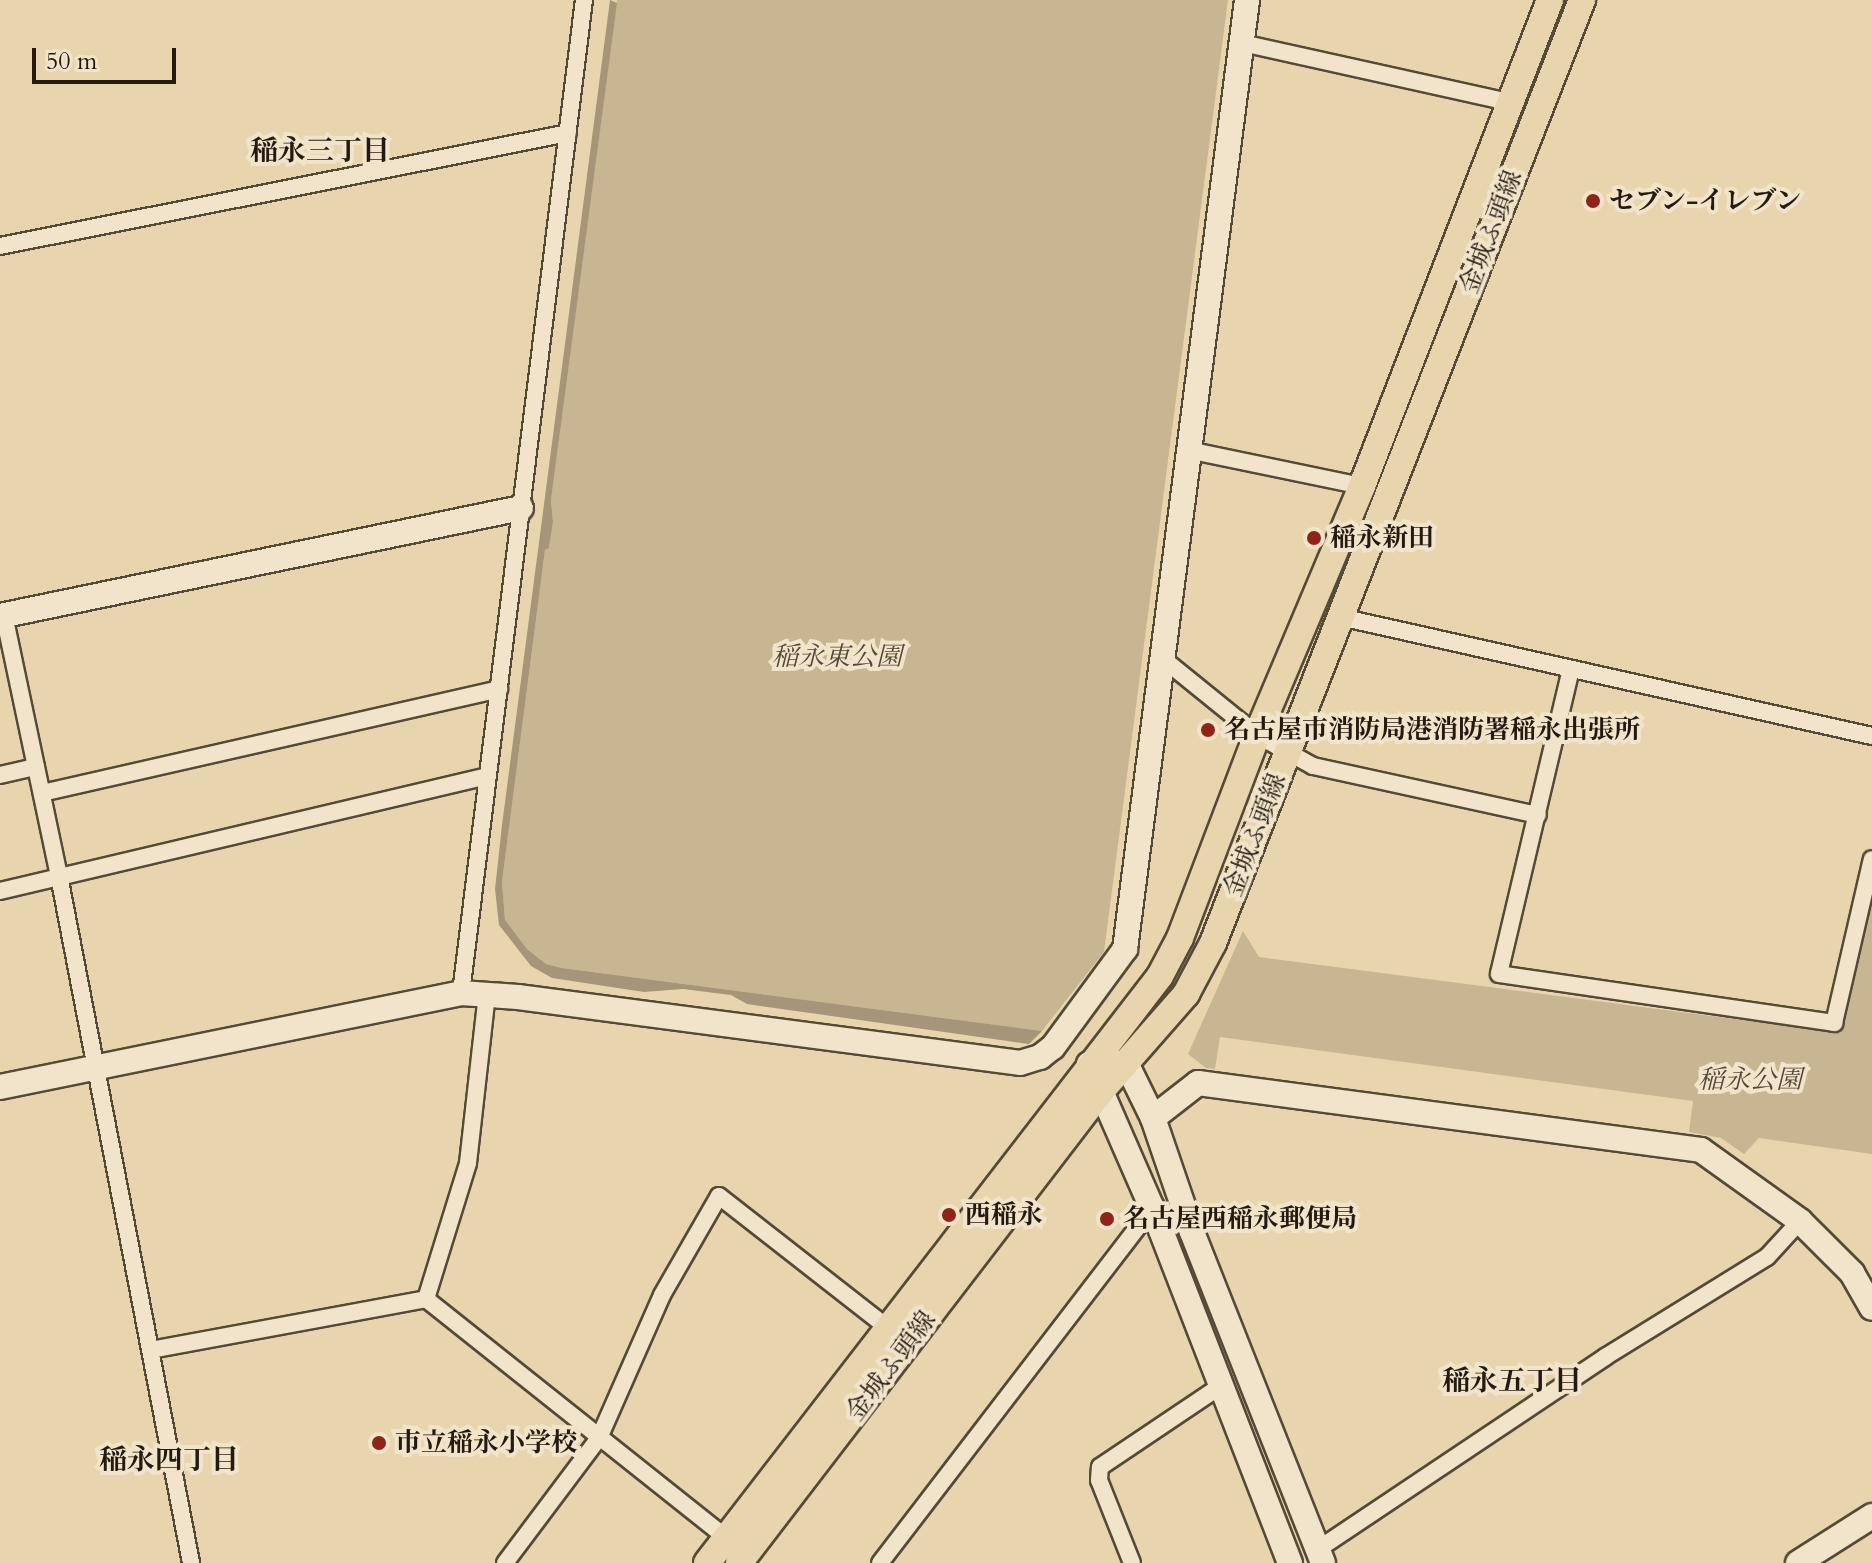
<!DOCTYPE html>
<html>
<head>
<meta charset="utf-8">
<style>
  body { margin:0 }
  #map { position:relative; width:1872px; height:1563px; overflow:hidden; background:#e9d5ad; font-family:Cardo,"Noto Serif JP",serif }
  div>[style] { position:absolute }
  .green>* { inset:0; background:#c8b592 }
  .water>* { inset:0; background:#a69578 }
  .roads { filter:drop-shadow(2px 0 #554938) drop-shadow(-2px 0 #554938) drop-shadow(0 2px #554938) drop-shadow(0 -2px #554938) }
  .street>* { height:16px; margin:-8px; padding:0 8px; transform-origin:8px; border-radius:8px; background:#f1e4ca }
  .secondary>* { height:24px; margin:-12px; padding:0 12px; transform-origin:12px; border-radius:12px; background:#f1e4ca }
  .primary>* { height:26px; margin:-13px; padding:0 13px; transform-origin:13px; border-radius:13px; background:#e9d5ad }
  .dots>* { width:22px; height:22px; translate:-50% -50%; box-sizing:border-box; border:4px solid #f1e4ca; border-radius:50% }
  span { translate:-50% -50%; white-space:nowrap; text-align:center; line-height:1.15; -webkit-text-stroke:8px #f1e4ca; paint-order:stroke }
  .poi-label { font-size:26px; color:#241a11; font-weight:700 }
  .left { translate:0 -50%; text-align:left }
  .street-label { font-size:26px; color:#241a11 }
  .park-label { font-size:26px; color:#554838; font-style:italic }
  .neighbourhood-label { font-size:28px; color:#241a11; font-weight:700 }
  .scale { position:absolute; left:32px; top:48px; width:144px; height:36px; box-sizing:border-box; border:4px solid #241a11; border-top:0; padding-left:10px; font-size:24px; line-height:28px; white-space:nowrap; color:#241a11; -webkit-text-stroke:6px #f1e4ca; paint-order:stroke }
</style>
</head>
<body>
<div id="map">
  <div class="green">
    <i style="clip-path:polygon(617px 0,1228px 0,1104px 952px,1042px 1031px,562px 968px,546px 964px,527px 949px,505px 921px,502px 882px,545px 550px,549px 547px,553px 522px,551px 500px)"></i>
    <i style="clip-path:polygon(1872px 902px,1872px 1154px,1759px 1138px,1744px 1154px,1721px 1138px,1689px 1132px,1693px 1101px,1220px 1037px,1215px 1069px,1206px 1068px,1188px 1054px,1243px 931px,1259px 957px,1841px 1033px)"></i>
  </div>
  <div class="water">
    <i style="clip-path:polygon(610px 0,617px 3px,551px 500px,553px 522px,549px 548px,545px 550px,502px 882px,505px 920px,527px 949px,546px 964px,562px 968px,1042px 1031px,1029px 1044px,747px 1004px,731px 995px,683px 989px,644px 992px,552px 978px,531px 966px,499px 925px,495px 889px,502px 825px)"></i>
  </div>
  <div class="roads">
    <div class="street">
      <i style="left:1242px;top:43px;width:277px;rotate:12.5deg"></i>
      <i style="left:0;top:246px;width:579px;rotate:-11.25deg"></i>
      <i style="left:1188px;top:450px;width:178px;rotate:11.7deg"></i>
      <i style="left:4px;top:615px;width:267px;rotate:78.1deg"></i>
      <i style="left:59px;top:876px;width:700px;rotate:79.12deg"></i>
      <i style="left:1340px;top:617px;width:545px;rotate:12.61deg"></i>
      <i style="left:1162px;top:658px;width:122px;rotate:39deg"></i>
      <i style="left:1257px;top:735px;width:64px;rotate:29deg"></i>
      <i style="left:1313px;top:766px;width:230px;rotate:12.3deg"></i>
      <i style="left:1571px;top:669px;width:313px;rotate:103.3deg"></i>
      <i style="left:1499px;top:974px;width:339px;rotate:8.3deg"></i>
      <i style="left:1834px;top:1023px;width:168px;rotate:-77deg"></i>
      <i style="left:0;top:775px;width:37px;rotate:-13deg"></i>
      <i style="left:42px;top:793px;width:469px;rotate:-12.8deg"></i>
      <i style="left:0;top:891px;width:501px;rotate:-13.26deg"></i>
      <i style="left:461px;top:993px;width:1001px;rotate:-82.94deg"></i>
      <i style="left:426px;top:1299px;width:142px;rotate:-72.8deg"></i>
      <i style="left:468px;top:1163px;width:171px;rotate:-83.6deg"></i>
      <i style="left:151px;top:1350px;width:280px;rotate:-10.5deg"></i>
      <i style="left:426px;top:1299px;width:384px;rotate:38.5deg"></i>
      <i style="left:1317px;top:1550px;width:347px;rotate:-33.8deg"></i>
      <i style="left:1605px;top:1357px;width:190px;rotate:-31.7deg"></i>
      <i style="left:1767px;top:1257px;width:49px;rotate:-47.5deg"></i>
      <i style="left:505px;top:1563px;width:156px;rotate:-53.1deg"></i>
      <i style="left:599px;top:1438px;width:156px;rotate:-66.2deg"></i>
      <i style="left:662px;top:1295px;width:114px;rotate:-60.1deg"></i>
      <i style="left:719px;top:1196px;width:214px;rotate:38deg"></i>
      <i style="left:880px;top:1563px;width:447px;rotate:-52.5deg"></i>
      <i style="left:1132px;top:1563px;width:89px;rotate:-111.7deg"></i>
      <i style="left:1099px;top:1480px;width:13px;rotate:-86deg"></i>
      <i style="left:1100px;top:1467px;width:147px;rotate:-33.9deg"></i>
    </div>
    <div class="secondary">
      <i style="left:0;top:616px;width:532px;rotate:-11.71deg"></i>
      <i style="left:0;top:1087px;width:470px;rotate:-11.5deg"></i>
      <i style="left:461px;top:993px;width:57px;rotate:4deg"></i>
      <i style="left:518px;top:997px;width:506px;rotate:7.49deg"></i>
      <i style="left:1020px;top:1063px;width:21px;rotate:-17deg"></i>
      <i style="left:1040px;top:1057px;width:16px;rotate:-38deg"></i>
      <i style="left:1053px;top:1047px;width:122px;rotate:-53.7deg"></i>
      <i style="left:1125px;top:949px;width:957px;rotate:-82.67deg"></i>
      <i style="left:1153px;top:1118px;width:57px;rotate:-37.9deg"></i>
      <i style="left:1198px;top:1083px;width:507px;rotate:7.59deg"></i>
      <i style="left:1701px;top:1150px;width:122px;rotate:35.6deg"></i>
      <i style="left:1800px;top:1221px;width:74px;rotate:45deg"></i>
      <i style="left:1852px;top:1273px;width:40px;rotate:60.3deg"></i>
      <i style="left:1290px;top:1563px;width:381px;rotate:-111.2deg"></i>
      <i style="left:1152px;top:1208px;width:157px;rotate:-113.6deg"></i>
      <i style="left:1089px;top:1064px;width:37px;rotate:-2deg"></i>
      <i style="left:1126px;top:1063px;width:61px;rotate:63.9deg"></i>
      <i style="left:1153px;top:1118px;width:120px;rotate:71.1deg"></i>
      <i style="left:1192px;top:1232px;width:356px;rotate:68.4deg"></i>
      <i style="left:1798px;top:1563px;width:88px;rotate:-32.4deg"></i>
    </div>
    <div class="primary">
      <i style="left:707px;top:1563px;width:741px;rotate:-52.34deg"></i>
      <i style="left:1160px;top:976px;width:43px;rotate:-62.2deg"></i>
      <i style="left:1180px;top:938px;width:217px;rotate:-69.2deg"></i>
      <i style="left:1257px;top:735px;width:270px;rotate:-67.1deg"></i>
      <i style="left:1362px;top:486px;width:521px;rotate:-68.85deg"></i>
      <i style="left:739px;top:1563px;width:596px;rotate:-52.5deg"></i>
      <i style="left:1102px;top:1090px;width:128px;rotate:-48.8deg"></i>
      <i style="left:1186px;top:994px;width:58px;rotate:-62.1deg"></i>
      <i style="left:1213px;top:943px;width:1013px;rotate:-68.63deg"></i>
    </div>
  </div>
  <div class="dots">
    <i style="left:1593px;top:201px;background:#8f2418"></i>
    <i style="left:1314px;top:538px;background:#8f2418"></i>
    <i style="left:1208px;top:730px;background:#8f2418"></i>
    <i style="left:949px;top:1215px;background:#8f2418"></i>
    <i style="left:1107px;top:1219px;background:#8f2418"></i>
    <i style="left:379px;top:1443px;background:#8f2418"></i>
  </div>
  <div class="poi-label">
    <span class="left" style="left:1609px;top:201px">セブン-イレブン</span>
    <span class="left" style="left:1330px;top:538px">稲永新田</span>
    <span class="left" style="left:1224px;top:730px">名古屋市消防局港消防署稲永出張所</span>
    <span class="left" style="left:965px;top:1215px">西稲永</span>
    <span class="left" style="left:1123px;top:1219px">名古屋西稲永郵便局</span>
    <span class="left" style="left:395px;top:1443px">市立稲永小学校</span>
  </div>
  <div class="street-label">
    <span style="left:1491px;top:232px;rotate:-69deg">金城ふ頭線</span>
    <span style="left:1255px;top:835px;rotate:-69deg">金城ふ頭線</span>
    <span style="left:891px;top:1366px;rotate:-53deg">金城ふ頭線</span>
  </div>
  <div class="park-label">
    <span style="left:837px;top:657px">稲永東公園</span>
    <span style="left:1750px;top:1080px">稲永公園</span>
  </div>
  <div class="neighbourhood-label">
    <span style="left:320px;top:151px">稲永三丁目</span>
    <span style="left:1512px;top:1381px">稲永五丁目</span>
    <span style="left:169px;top:1460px">稲永四丁目</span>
  </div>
  <div class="scale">50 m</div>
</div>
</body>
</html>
